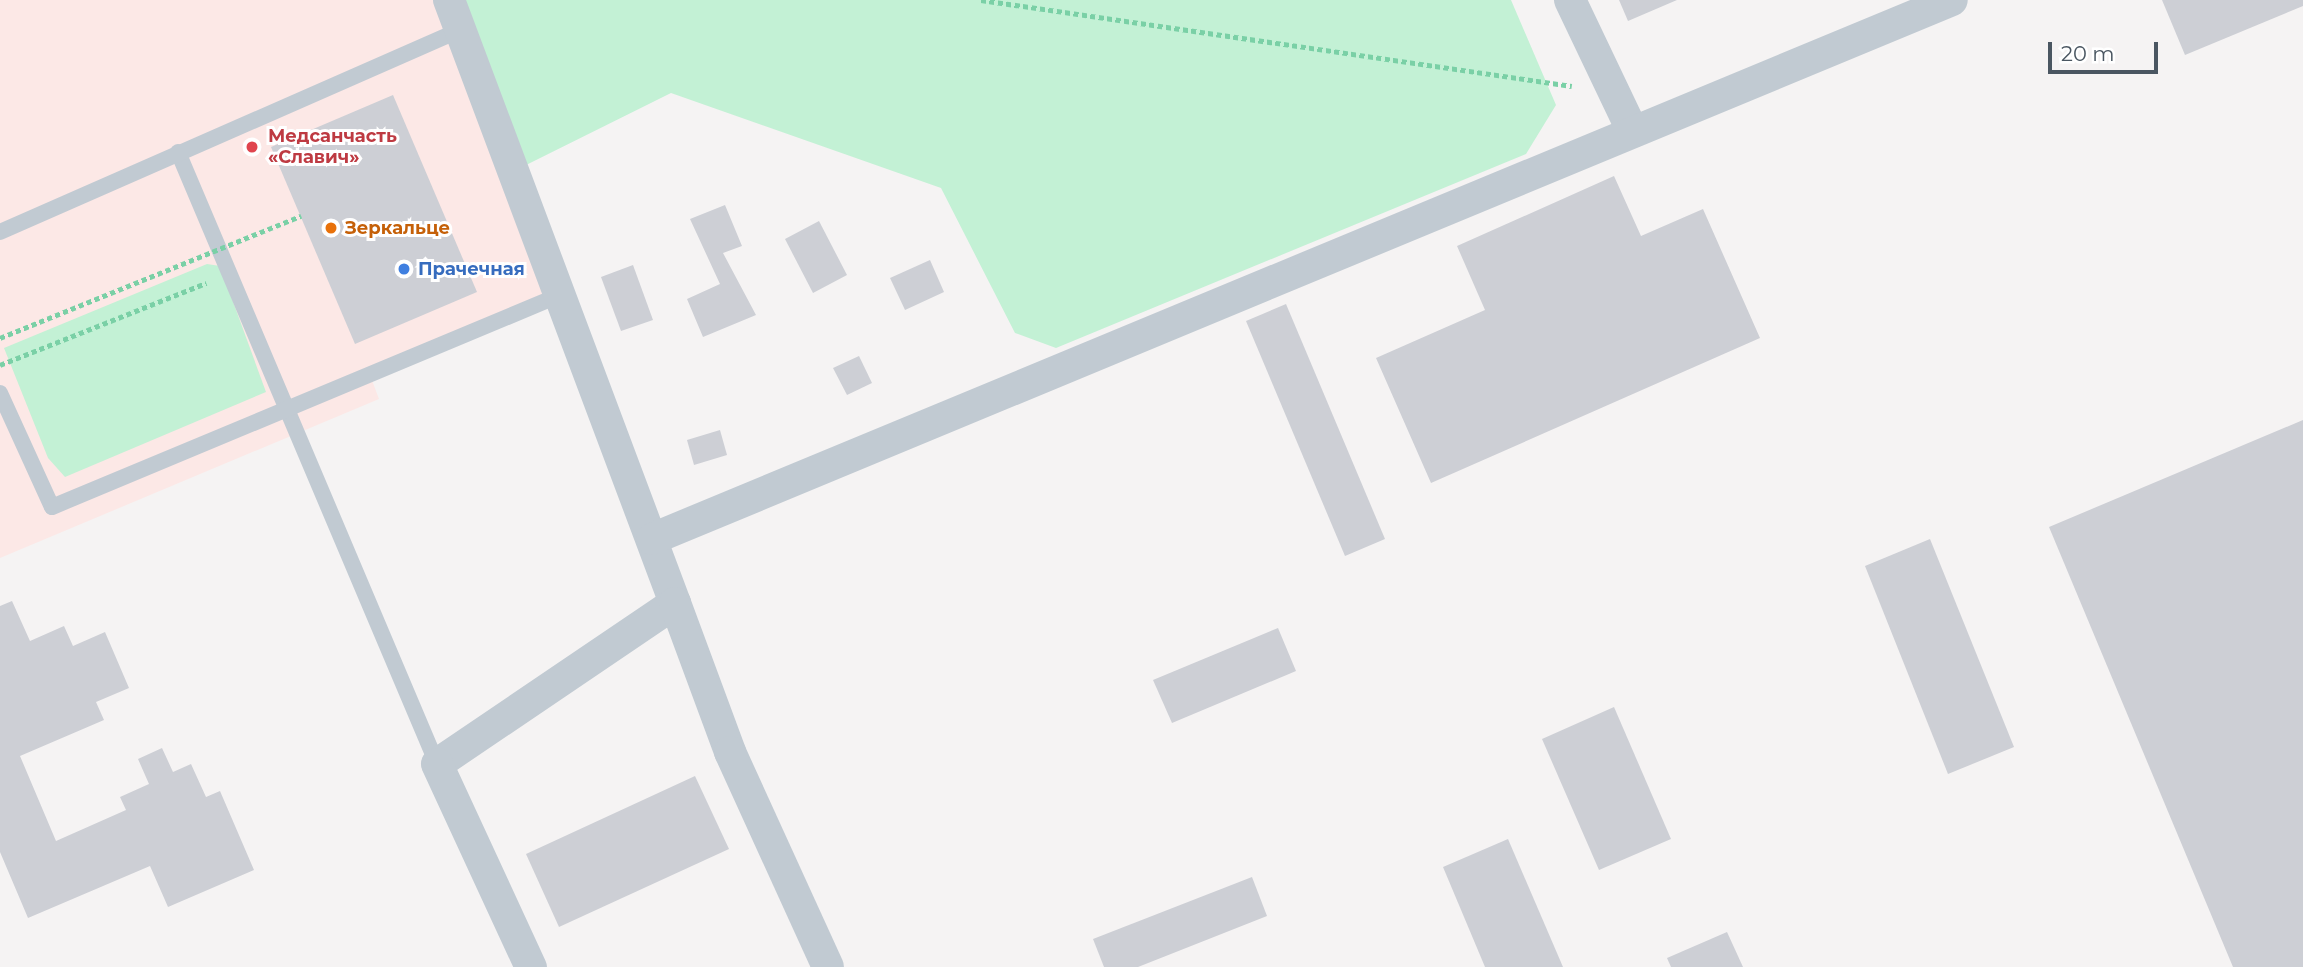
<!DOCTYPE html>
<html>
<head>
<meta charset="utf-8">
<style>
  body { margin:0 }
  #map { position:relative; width:2303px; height:967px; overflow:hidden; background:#f5f3f3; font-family:Montserrat,sans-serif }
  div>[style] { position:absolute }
  .medical>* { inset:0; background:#fce8e6 }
  .green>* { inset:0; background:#c3f1d5 }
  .building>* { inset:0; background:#cdcfd5 }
  .path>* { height:4.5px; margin-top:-2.25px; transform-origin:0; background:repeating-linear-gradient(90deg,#7ad0a6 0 5px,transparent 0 8.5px) }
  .service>* { height:16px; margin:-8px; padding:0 8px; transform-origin:8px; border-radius:8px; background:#c1cad2 }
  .minor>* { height:32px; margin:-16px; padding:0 16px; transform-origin:16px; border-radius:16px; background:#c1cad2 }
  .path-bridge>* { height:4.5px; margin-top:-2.25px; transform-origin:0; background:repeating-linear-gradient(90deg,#7ad0a6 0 5px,transparent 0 8.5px) }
  .dots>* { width:19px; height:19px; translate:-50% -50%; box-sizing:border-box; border:4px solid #fff; border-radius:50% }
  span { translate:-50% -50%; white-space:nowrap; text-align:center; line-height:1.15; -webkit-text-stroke:6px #fff; paint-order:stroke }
  .health-label { font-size:18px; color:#be3a42; font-weight:700 }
  .left { translate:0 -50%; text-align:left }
  .food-label { font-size:18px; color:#c56008; font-weight:700 }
  .shop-label { font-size:18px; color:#366cbe; font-weight:700 }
  .scale { position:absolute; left:2048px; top:42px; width:110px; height:32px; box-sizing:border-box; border:4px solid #4a5661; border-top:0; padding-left:9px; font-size:21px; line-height:24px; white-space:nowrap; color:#4a5661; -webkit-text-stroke:5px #fff; paint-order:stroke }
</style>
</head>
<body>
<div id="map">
  <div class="medical">
    <i style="clip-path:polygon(0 0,448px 0,559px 294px,370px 375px,379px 399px,0 558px)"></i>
  </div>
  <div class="green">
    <i style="clip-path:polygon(463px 0,1511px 0,1556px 105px,1526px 154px,1056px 348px,1015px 333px,941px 188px,671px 93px,514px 171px)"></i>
    <i style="clip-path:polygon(207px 264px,220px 266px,266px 392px,65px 477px,48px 458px,4px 348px)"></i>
  </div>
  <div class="building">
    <i style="clip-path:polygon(1619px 0,1677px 0,1628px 21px)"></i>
    <i style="clip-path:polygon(2162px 0,2303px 0,2303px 6px,2185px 55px)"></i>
    <i style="clip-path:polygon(393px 95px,477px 292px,355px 344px,271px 147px)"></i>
    <i style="clip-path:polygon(1614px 176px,1641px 236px,1703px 209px,1760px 338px,1431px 483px,1376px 358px,1485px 310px,1457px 246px)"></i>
    <i style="clip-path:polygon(725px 205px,742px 246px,723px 253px,756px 315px,703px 337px,687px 299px,720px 284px,690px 219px)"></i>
    <i style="clip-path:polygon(819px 221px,847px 275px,813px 293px,785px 239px)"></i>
    <i style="clip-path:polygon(930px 260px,944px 292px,905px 310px,890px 278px)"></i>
    <i style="clip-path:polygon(633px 265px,653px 320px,621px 331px,601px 277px)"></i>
    <i style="clip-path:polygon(1286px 304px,1385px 539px,1345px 556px,1246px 321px)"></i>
    <i style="clip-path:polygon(859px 356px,872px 383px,847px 395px,833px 368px)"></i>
    <i style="clip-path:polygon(2303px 420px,2303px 967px,2233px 967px,2049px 527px)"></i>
    <i style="clip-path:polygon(720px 430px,727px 455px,694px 465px,687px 440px)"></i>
    <i style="clip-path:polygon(1930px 539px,2014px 747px,1948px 774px,1865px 566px)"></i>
    <i style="clip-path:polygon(12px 601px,30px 641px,64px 626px,73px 646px,105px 632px,129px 688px,96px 702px,104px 720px,20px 756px,56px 841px,126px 810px,120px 797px,149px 784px,138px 759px,162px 748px,173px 772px,191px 764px,206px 797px,220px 791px,254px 870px,168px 907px,150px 866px,28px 918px,0 852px,0 606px)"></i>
    <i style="clip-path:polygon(1278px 628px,1296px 671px,1172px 723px,1153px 680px)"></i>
    <i style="clip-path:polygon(1614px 707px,1671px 839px,1599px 870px,1542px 739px)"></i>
    <i style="clip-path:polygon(695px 776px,729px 849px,559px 927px,526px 854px)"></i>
    <i style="clip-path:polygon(1508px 839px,1563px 967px,1485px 967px,1443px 867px)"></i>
    <i style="clip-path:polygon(1252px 877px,1267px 916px,1138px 967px,1104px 967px,1093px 939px)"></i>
    <i style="clip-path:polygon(1727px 932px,1743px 967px,1671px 967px,1667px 958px)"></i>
  </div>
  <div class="path">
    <i style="left:981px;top:0;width:597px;rotate:8.28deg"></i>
    <i style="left:0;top:365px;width:222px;rotate:-21.7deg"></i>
  </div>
  <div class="service">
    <i style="left:178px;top:152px;width:665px;rotate:67.06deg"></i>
    <i style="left:0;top:232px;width:502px;rotate:-23.71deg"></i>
    <i style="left:0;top:393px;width:125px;rotate:65.5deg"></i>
    <i style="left:52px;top:507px;width:550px;rotate:-22.65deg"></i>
  </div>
  <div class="minor">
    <i style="left:449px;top:0;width:644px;rotate:69.45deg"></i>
    <i style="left:675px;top:603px;width:287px;rotate:145.9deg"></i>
    <i style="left:437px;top:764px;width:224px;rotate:65.2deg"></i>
    <i style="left:1570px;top:0;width:146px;rotate:64.5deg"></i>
    <i style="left:652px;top:539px;width:1407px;rotate:-22.52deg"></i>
    <i style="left:675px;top:603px;width:159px;rotate:69.7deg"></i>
    <i style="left:730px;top:752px;width:236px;rotate:65.5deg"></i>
  </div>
  <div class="path-bridge">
    <i style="left:0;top:338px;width:325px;rotate:-22.1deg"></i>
  </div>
  <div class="dots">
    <i style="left:252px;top:147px;background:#e0444e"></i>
    <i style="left:331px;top:228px;background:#e8710a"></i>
    <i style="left:404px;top:269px;background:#3f7fe0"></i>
  </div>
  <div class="health-label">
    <span class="left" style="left:268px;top:147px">Медсанчасть<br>«Славич»</span>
  </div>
  <div class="food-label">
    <span class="left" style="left:345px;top:228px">Зеркальце</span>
  </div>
  <div class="shop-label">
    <span class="left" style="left:418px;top:269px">Прачечная</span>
  </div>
  <div class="scale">20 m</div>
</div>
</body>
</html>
